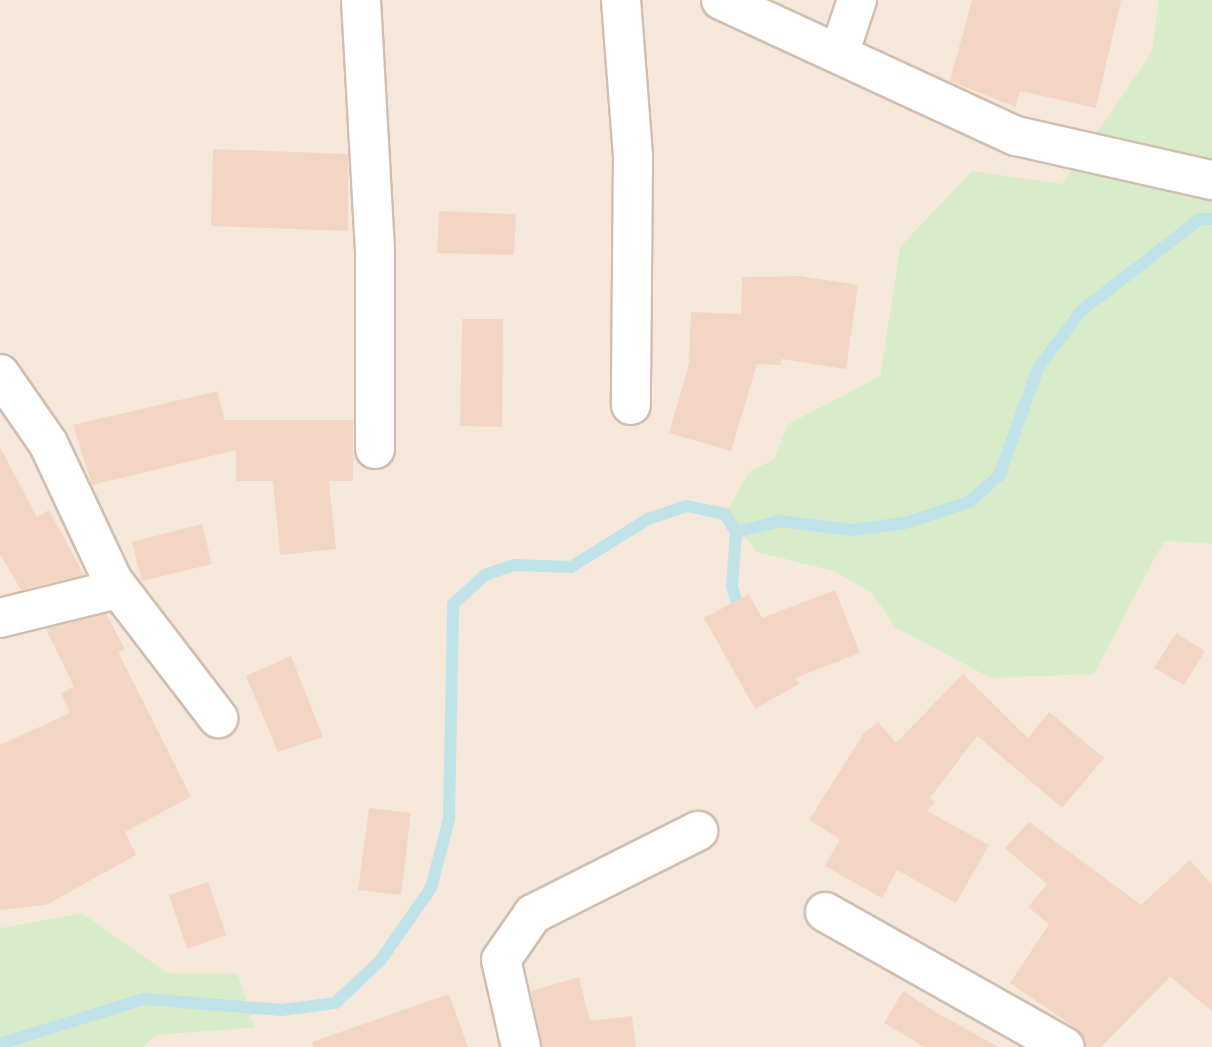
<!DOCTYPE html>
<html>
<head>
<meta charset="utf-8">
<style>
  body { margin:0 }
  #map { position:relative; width:1212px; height:1047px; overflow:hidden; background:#fdf6ec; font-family:"Exo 2",sans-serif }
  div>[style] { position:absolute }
  .residential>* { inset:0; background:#f5e8da }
  .green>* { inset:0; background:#d8ecc9 }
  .stream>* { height:12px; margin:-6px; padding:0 6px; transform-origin:6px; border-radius:6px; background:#bfe3e8 }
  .building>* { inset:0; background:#f3d5c3 }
  .roads { filter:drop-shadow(2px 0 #d1beb0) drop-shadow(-2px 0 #d1beb0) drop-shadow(0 2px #d1beb0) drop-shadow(0 -2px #d1beb0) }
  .street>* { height:38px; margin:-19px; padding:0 19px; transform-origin:19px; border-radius:19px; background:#fff }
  span { translate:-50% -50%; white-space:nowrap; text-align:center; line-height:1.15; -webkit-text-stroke:6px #fffaf3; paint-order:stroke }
</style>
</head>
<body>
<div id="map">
  <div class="residential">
    <i style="clip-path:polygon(0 0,1159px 0,1153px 51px,1062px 184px,900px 247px,880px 376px,788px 424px,774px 459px,750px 471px,757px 552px,833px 571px,872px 593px,895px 627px,1094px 674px,1164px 541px,1212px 544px,1212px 1047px,143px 1047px,157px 1035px,253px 1028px,238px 975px,168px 973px,82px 913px,0 928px)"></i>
  </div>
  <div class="green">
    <i style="clip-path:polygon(1159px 0,1212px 0,1212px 544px,1164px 541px,1094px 674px,991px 678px,895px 627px,872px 593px,833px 571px,757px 552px,725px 514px,750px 471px,774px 459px,788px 424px,880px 376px,900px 247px,972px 171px,1062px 184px,1152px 52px)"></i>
    <i style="clip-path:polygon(82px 913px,168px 973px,238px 974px,254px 1028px,157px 1035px,143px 1047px,0 1047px,0 928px)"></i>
  </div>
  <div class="stream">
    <i style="left:736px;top:532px;width:55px;rotate:94.2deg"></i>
    <i style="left:732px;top:587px;width:29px;rotate:72deg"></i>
    <i style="left:0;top:1044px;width:151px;rotate:-17.4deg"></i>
    <i style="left:144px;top:999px;width:138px;rotate:4.6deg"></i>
    <i style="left:282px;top:1010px;width:53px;rotate:-7.5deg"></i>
    <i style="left:335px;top:1003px;width:62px;rotate:-43deg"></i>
    <i style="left:380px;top:961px;width:89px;rotate:-55.1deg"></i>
    <i style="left:431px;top:888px;width:71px;rotate:-75.4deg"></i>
    <i style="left:449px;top:819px;width:215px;rotate:-88.9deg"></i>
    <i style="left:453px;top:604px;width:43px;rotate:-42.2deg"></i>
    <i style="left:485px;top:575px;width:31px;rotate:-19deg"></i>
    <i style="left:514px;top:565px;width:57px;rotate:2deg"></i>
    <i style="left:571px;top:567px;width:91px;rotate:-31.9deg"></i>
    <i style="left:648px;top:519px;width:41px;rotate:-18.4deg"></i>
    <i style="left:687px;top:506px;width:39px;rotate:12deg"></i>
    <i style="left:725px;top:514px;width:21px;rotate:59deg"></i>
    <i style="left:736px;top:532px;width:45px;rotate:-14deg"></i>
    <i style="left:780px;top:521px;width:72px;rotate:7.2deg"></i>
    <i style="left:851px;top:530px;width:54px;rotate:-7.4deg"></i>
    <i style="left:905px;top:523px;width:67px;rotate:-18.2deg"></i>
    <i style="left:969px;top:502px;width:40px;rotate:-41deg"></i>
    <i style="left:999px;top:476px;width:115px;rotate:-70.1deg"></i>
    <i style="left:1038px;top:368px;width:71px;rotate:-53deg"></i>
    <i style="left:1081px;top:311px;width:150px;rotate:-37.7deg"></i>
    <i style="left:1200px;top:219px;width:12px"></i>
  </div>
  <div class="building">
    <i style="clip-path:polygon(972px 0,1121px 0,1096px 108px,1020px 91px,1016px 107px,950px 81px)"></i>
    <i style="clip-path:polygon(213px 149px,348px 154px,348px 231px,211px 226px)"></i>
    <i style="clip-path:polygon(439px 211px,516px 214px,514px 255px,437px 253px)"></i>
    <i style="clip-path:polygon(799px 276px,858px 285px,846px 369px,781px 359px,781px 365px,757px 364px,731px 451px,669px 433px,689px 364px,691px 312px,741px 314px,742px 277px)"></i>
    <i style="clip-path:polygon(462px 319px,503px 319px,502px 427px,460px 426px)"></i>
    <i style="clip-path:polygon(218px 391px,224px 420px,353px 420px,353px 481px,329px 481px,336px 549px,280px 555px,273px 481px,236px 481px,236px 450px,92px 485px,73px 425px)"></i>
    <i style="clip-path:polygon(0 447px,37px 517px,49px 510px,84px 575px,21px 590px,0 554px)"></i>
    <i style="clip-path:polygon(202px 524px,212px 564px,142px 581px,132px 542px)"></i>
    <i style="clip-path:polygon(835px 590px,860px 653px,795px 678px,799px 684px,755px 709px,704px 618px,749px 594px,762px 618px)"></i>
    <i style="clip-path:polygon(106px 614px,125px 649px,118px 652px,191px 797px,125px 832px,136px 855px,46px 905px,0 910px,0 745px,70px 713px,61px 693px,74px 687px,46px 629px)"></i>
    <i style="clip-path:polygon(1176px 633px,1205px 651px,1184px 685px,1154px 668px)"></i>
    <i style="clip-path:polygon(291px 656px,323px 737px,278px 752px,246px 676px)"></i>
    <i style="clip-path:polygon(963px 674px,1028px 738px,1049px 712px,1104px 758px,1062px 808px,977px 736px,930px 798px,935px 802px,927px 811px,989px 845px,956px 903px,897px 870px,882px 898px,825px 866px,840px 839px,809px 820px,864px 733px,878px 722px,896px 743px)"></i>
    <i style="clip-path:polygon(369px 808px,411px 813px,401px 895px,358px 890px)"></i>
    <i style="clip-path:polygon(1029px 822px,1141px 905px,1190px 860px,1212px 885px,1212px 1011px,1170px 977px,1101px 1047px,1087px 1047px,1076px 1028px,1010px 983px,1049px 924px,1028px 907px,1047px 884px,1005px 848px)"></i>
    <i style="clip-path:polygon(208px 882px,226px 935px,187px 949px,169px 895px)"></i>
    <i style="clip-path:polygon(579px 977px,590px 1021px,632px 1016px,636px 1047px,542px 1047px,531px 991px)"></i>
    <i style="clip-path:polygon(903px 991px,937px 1013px,999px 1047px,925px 1047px,884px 1023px)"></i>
    <i style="clip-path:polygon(449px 994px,468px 1047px,313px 1047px,312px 1042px)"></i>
  </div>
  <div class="roads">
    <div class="street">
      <i style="left:361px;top:0;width:251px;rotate:86.8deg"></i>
      <i style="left:375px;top:251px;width:198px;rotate:90deg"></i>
      <i style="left:621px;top:0;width:157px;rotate:85.6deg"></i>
      <i style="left:633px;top:157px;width:248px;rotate:90.5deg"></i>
      <i style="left:721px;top:0;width:325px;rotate:24.8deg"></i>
      <i style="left:1016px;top:136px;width:201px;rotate:12.7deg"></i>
      <i style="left:840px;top:51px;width:54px;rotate:-71.6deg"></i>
      <i style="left:0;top:374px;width:84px;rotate:55.2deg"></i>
      <i style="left:48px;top:443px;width:153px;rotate:64.8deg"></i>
      <i style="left:113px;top:581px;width:11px;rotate:112deg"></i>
      <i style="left:109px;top:591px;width:112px;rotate:166.1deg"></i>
      <i style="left:113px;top:581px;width:173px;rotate:52.5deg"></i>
      <i style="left:825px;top:912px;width:275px;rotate:29.4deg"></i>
      <i style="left:521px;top:1047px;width:89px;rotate:-102.9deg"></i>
      <i style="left:501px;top:960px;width:56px;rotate:-55.2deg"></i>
      <i style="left:533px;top:914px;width:185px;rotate:-26.7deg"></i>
    </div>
  </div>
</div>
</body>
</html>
